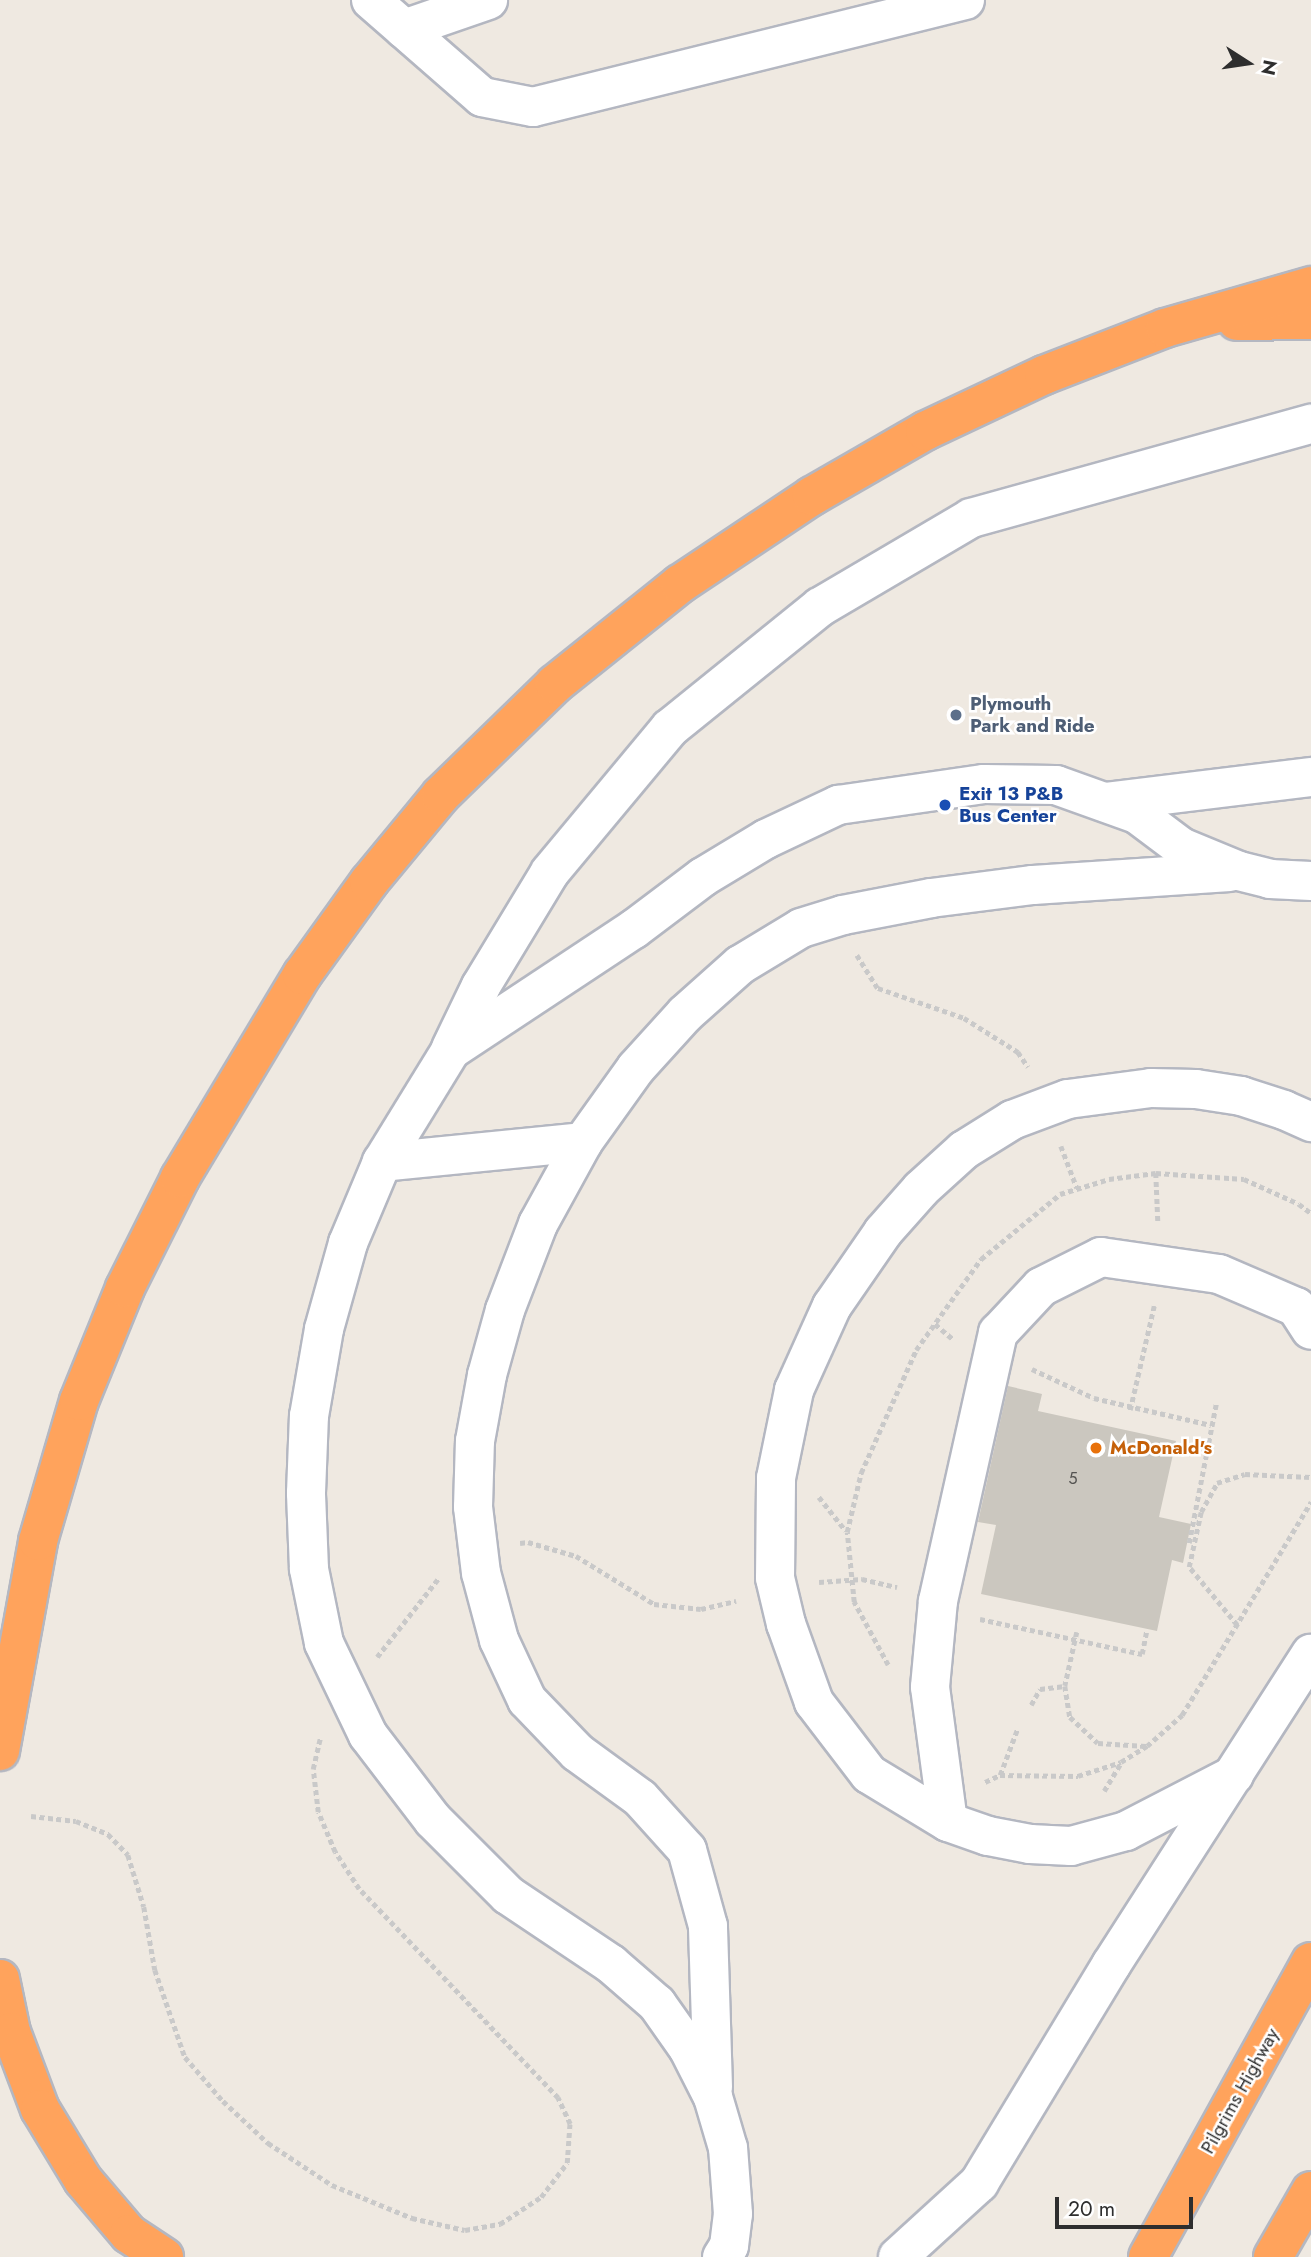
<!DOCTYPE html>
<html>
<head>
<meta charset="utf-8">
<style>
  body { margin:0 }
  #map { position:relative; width:1311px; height:2257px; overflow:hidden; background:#efe9e1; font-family:Jost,sans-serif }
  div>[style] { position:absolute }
  .building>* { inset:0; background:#cbc7bf }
  .path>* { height:4.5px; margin-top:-2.25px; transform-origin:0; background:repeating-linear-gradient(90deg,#c9c9c9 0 5px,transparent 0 8.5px) }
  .roads { filter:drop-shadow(2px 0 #b4b7c1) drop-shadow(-2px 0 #b4b7c1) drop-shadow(0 2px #b4b7c1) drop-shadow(0 -2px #b4b7c1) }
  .minor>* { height:38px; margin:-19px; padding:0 19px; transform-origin:19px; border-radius:19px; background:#fff }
  .highway>* { height:38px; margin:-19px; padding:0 19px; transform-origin:19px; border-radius:19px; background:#ffa35c }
  .dots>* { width:19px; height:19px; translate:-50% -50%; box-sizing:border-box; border:4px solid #fff; border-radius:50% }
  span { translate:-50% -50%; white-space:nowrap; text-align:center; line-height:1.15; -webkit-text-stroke:5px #fff; paint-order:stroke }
  .number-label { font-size:16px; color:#555452 }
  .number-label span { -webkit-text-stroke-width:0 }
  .service-label { font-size:19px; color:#4e5e75; font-weight:700 }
  .left { translate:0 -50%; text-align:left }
  .transit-label { font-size:19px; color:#164399; font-weight:700 }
  .food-label { font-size:19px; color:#c56008; font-weight:700 }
  .street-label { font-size:19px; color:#2e2e2e }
  .north { position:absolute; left:1213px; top:28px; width:70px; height:70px; -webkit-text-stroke:5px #fff; paint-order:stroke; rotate:102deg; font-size:19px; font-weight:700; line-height:28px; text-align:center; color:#2e2e2e }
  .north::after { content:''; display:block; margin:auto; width:24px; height:32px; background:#2e2e2e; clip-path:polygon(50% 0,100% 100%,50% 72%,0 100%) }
  .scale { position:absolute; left:1055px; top:2197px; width:138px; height:32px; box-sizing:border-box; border:4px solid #2e2e2e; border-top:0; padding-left:9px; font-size:21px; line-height:24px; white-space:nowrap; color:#2e2e2e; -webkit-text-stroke:5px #fff; paint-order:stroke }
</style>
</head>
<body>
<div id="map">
  <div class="building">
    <i style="clip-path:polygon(1008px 1386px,1042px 1394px,1038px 1411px,1176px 1441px,1159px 1517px,1191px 1524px,1183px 1563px,1172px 1560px,1157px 1631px,981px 1594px,996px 1525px,978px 1522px)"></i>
  </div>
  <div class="path">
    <i style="left:857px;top:955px;width:39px;rotate:58deg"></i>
    <i style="left:878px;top:988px;width:91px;rotate:19.2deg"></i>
    <i style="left:964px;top:1018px;width:64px;rotate:32.2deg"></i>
    <i style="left:1018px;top:1052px;width:18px;rotate:56deg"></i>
    <i style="left:1061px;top:1146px;width:45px;rotate:69.1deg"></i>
    <i style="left:1156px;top:1173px;width:48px;rotate:87.6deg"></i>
    <i style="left:935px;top:1324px;width:23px;rotate:40deg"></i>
    <i style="left:1032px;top:1369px;width:68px;rotate:25.1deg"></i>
    <i style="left:1094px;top:1398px;width:120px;rotate:13deg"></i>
    <i style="left:1130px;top:1410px;width:107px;rotate:-77deg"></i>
    <i style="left:819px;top:1497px;width:43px;rotate:51.5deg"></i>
    <i style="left:520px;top:1543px;width:8px;rotate:-7deg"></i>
    <i style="left:528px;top:1542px;width:50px;rotate:16.3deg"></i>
    <i style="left:576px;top:1556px;width:92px;rotate:31.6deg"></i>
    <i style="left:654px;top:1604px;width:47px;rotate:6.1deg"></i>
    <i style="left:701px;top:1609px;width:36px;rotate:-13deg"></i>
    <i style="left:1189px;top:1543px;width:142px;rotate:-79deg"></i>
    <i style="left:819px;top:1582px;width:43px;rotate:-4deg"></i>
    <i style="left:862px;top:1579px;width:36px;rotate:13deg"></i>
    <i style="left:980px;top:1619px;width:166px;rotate:12.2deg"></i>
    <i style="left:1142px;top:1654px;width:25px;rotate:-79deg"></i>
    <i style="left:1237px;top:1625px;width:75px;rotate:-129.6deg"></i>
    <i style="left:1189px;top:1567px;width:56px;rotate:-77.7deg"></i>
    <i style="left:1201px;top:1512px;width:33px;rotate:-61deg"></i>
    <i style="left:1217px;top:1483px;width:29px;rotate:-18deg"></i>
    <i style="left:1245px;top:1474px;width:66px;rotate:2.6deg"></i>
    <i style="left:1077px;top:1632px;width:55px;rotate:102.5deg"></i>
    <i style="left:1065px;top:1686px;width:31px;rotate:81deg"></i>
    <i style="left:1070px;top:1717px;width:38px;rotate:43deg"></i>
    <i style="left:1098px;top:1743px;width:48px;rotate:3.6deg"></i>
    <i style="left:377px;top:1657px;width:99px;rotate:-52deg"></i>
    <i style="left:888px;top:1665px;width:72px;rotate:-118.4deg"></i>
    <i style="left:854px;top:1602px;width:70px;rotate:-95.7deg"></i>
    <i style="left:847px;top:1532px;width:61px;rotate:-76.7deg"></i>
    <i style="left:861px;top:1473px;width:135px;rotate:-65.9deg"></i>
    <i style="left:916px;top:1350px;width:112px;rotate:-54.5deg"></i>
    <i style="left:981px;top:1259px;width:102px;rotate:-39.4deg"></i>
    <i style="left:1060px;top:1194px;width:51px;rotate:-17deg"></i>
    <i style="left:1109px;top:1179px;width:47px;rotate:-7.3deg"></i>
    <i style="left:1156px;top:1173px;width:88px;rotate:3.9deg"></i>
    <i style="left:1244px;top:1179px;width:60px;rotate:24.4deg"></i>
    <i style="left:1299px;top:1204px;width:15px;rotate:37deg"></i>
    <i style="left:1031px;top:1705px;width:18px;rotate:-61deg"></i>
    <i style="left:1040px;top:1689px;width:25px;rotate:-7deg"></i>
    <i style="left:1000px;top:1775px;width:48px;rotate:-69.3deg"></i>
    <i style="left:985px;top:1782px;width:17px;rotate:-25deg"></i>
    <i style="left:1000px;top:1775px;width:78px;rotate:0.7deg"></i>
    <i style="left:1078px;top:1776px;width:45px;rotate:-18deg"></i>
    <i style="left:1121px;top:1762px;width:31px;rotate:-32deg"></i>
    <i style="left:1147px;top:1746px;width:47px;rotate:-41.5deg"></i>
    <i style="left:1182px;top:1715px;width:249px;rotate:-58.8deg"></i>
    <i style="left:1104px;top:1791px;width:33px;rotate:-59deg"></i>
    <i style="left:31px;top:1816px;width:45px;rotate:6.3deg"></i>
    <i style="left:76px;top:1821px;width:35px;rotate:22deg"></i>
    <i style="left:108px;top:1834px;width:29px;rotate:46deg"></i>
    <i style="left:128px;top:1855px;width:54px;rotate:72.9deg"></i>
    <i style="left:144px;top:1907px;width:64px;rotate:80.1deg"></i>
    <i style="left:155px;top:1970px;width:92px;rotate:71deg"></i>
    <i style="left:185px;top:2057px;width:58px;rotate:49.2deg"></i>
    <i style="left:223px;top:2101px;width:62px;rotate:43deg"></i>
    <i style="left:268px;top:2143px;width:77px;rotate:33.3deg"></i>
    <i style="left:332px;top:2185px;width:87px;rotate:22.4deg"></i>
    <i style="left:412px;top:2218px;width:54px;rotate:12.8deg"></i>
    <i style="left:465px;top:2230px;width:36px;rotate:-10deg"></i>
    <i style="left:500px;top:2224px;width:49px;rotate:-33.4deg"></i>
    <i style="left:541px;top:2197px;width:43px;rotate:-52.6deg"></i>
    <i style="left:567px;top:2163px;width:39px;rotate:-86deg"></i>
    <i style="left:570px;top:2124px;width:29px;rotate:-115deg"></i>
    <i style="left:558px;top:2098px;width:289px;rotate:-133.6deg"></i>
    <i style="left:359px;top:1889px;width:44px;rotate:-123deg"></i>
    <i style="left:335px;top:1852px;width:43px;rotate:-113deg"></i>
    <i style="left:318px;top:1812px;width:43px;rotate:-96.6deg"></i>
    <i style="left:313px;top:1769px;width:32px;rotate:-77deg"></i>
  </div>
  <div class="roads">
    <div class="minor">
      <i style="left:371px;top:0;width:147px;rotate:41.1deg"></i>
      <i style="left:482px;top:97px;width:52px;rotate:11.1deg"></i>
      <i style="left:533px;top:107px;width:445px;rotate:-13.9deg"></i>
      <i style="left:404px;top:29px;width:89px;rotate:-19deg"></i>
      <i style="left:1105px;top:802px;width:208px;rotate:-6.9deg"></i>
      <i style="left:451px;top:1048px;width:69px;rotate:-64.2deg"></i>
      <i style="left:481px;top:986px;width:133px;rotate:-58.8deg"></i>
      <i style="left:550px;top:872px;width:187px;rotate:-50.2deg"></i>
      <i style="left:670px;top:728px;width:193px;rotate:-38.9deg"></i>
      <i style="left:820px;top:607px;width:175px;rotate:-30.5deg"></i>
      <i style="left:971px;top:518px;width:353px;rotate:-15.5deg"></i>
      <i style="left:382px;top:1162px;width:202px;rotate:-5.7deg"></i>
      <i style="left:1234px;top:1775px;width:122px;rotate:152.6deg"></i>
      <i style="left:1126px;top:1831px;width:57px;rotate:164.7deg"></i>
      <i style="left:1071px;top:1846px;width:41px;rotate:-177.2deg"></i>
      <i style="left:1030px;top:1844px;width:43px;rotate:-169.2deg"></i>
      <i style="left:988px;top:1836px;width:42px;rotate:-160.7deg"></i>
      <i style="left:948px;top:1822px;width:92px;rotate:-148.7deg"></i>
      <i style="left:869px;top:1774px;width:91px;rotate:-127.4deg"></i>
      <i style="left:814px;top:1702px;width:83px;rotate:-109.7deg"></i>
      <i style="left:786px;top:1624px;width:47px;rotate:-103.4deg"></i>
      <i style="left:775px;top:1578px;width:100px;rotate:-89.4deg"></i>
      <i style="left:776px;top:1478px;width:90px;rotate:-78.4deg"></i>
      <i style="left:794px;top:1390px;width:92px;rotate:-65.7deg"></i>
      <i style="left:832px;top:1306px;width:90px;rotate:-55.4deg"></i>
      <i style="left:883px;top:1232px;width:57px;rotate:-48.5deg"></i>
      <i style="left:921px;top:1189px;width:58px;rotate:-42.2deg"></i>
      <i style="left:964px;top:1150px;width:57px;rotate:-32deg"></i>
      <i style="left:1012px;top:1120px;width:60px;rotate:-20.6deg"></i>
      <i style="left:1068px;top:1099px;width:84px;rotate:-7.5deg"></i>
      <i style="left:1151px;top:1088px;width:45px;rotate:1.3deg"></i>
      <i style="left:1196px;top:1089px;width:46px;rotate:8.8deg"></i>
      <i style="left:1241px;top:1096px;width:45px;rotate:18deg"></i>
      <i style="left:1284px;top:1110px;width:30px;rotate:24deg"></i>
      <i style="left:948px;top:1822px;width:136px;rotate:-97.6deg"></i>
      <i style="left:930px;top:1687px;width:86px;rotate:-84.7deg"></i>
      <i style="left:938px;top:1601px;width:275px;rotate:-77.4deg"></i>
      <i style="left:998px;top:1333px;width:63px;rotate:-46.9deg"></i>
      <i style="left:1041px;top:1287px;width:67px;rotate:-26.6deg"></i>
      <i style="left:1101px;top:1257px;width:119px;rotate:8.2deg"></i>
      <i style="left:1219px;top:1274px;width:84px;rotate:23.2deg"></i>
      <i style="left:1296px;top:1307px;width:27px;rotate:57deg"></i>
      <i style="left:713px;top:2087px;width:161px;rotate:-91.8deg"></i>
      <i style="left:708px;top:1926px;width:79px;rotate:-105.4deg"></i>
      <i style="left:687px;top:1850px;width:70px;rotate:-132.1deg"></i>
      <i style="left:640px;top:1798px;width:78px;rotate:-143.9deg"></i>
      <i style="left:577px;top:1752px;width:72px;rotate:-133.9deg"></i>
      <i style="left:527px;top:1700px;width:66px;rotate:-115deg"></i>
      <i style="left:499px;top:1640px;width:69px;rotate:-105deg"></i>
      <i style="left:481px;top:1573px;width:66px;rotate:-96.9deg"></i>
      <i style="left:473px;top:1507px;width:66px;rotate:-88.3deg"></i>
      <i style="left:475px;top:1441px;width:67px;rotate:-79.7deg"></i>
      <i style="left:487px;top:1375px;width:67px;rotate:-74.5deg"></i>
      <i style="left:505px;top:1310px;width:92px;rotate:-69deg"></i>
      <i style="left:538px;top:1224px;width:94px;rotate:-61.2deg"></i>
      <i style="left:583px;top:1142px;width:91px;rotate:-54.4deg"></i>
      <i style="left:636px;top:1068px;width:73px;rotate:-47.8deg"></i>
      <i style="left:685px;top:1014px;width:74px;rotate:-41.7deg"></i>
      <i style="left:740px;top:965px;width:71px;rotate:-31.2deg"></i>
      <i style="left:801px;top:928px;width:44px;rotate:-17.2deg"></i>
      <i style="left:843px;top:915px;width:90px;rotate:-10.9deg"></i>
      <i style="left:931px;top:898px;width:103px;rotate:-7.3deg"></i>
      <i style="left:1033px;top:885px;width:197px;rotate:-3.8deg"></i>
      <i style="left:722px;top:2257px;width:13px;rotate:-58deg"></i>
      <i style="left:729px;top:2246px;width:32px;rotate:-83deg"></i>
      <i style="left:733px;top:2214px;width:66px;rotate:-94.3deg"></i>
      <i style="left:728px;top:2148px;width:53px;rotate:-106.4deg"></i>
      <i style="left:713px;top:2097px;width:55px;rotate:-117deg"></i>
      <i style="left:688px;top:2048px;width:54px;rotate:-125.2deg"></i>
      <i style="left:657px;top:2004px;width:61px;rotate:-139deg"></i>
      <i style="left:611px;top:1964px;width:124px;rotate:-146.2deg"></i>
      <i style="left:508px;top:1895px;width:106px;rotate:-135deg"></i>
      <i style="left:433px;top:1820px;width:107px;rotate:-127.4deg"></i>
      <i style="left:368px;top:1735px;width:102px;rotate:-115.6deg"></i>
      <i style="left:324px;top:1643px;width:76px;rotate:-101.5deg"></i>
      <i style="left:309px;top:1569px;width:76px;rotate:-92.3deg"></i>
      <i style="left:306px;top:1493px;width:77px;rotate:-87.8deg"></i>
      <i style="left:309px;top:1416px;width:88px;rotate:-80.2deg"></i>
      <i style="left:324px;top:1329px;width:89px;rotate:-74.4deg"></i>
      <i style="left:348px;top:1243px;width:88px;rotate:-67.2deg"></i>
      <i style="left:382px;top:1162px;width:132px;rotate:-58.4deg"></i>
      <i style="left:451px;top:1050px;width:219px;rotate:-33.5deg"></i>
      <i style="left:634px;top:929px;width:86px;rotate:-37deg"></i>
      <i style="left:703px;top:877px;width:74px;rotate:-31.1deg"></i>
      <i style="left:766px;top:839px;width:80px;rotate:-25.3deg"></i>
      <i style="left:838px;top:805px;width:148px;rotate:-8.2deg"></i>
      <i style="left:984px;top:784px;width:72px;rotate:0.8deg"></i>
      <i style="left:1056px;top:785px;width:86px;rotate:19.7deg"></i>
      <i style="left:1137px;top:814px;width:55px;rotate:36.9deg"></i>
      <i style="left:1181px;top:847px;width:63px;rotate:22.5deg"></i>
      <i style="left:1239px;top:871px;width:32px;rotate:14deg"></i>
      <i style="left:1270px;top:879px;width:41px;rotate:2.8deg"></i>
      <i style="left:898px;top:2257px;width:110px;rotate:-42.4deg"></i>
      <i style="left:979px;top:2183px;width:255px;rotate:-58.8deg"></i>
      <i style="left:1111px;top:1965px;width:370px;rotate:-57.3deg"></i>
    </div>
    <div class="highway">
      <i style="left:1237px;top:321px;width:74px;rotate:-0.8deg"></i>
      <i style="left:0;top:1751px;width:213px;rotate:-79.7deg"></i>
      <i style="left:38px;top:1541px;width:146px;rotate:-73.7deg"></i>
      <i style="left:79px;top:1401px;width:122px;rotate:-67.8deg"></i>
      <i style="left:125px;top:1288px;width:123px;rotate:-63.4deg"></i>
      <i style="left:180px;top:1178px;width:237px;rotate:-59deg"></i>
      <i style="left:302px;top:975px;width:115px;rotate:-54.2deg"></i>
      <i style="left:369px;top:882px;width:113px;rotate:-50.4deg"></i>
      <i style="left:441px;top:795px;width:159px;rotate:-44.2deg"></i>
      <i style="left:555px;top:684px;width:160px;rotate:-38.7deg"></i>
      <i style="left:680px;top:584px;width:159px;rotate:-33.7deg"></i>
      <i style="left:812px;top:496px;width:130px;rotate:-29.9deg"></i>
      <i style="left:925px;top:431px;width:132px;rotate:-25.2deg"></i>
      <i style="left:1044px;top:375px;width:130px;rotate:-21.2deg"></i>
      <i style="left:1165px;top:328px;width:152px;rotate:-16deg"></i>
      <i style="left:0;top:1979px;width:54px;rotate:78.3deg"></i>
      <i style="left:11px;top:2032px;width:82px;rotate:69.4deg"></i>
      <i style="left:40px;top:2109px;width:83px;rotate:58.8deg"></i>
      <i style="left:83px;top:2180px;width:71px;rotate:49.6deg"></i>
      <i style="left:129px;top:2234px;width:42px;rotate:33.3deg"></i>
      <i style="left:1148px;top:2257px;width:337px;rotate:-61.1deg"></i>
      <i style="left:1273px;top:2257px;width:76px;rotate:-60.1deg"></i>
    </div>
  </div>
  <div class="dots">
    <i style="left:956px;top:715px;background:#5c6f8a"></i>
    <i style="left:945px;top:805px;background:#1a4fb4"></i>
    <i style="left:1096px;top:1448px;background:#e8710a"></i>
  </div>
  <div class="number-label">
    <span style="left:1073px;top:1479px">5</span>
  </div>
  <div class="service-label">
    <span class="left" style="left:970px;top:715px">Plymouth<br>Park and Ride</span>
  </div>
  <div class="transit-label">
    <span class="left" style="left:959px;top:805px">Exit 13 P&amp;B<br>Bus Center</span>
  </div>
  <div class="food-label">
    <span class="left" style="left:1110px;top:1448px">McDonald's</span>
  </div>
  <div class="street-label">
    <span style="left:1240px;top:2091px;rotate:-61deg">Pilgrims Highway</span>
  </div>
  <div class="north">N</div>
  <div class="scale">20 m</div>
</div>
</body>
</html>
